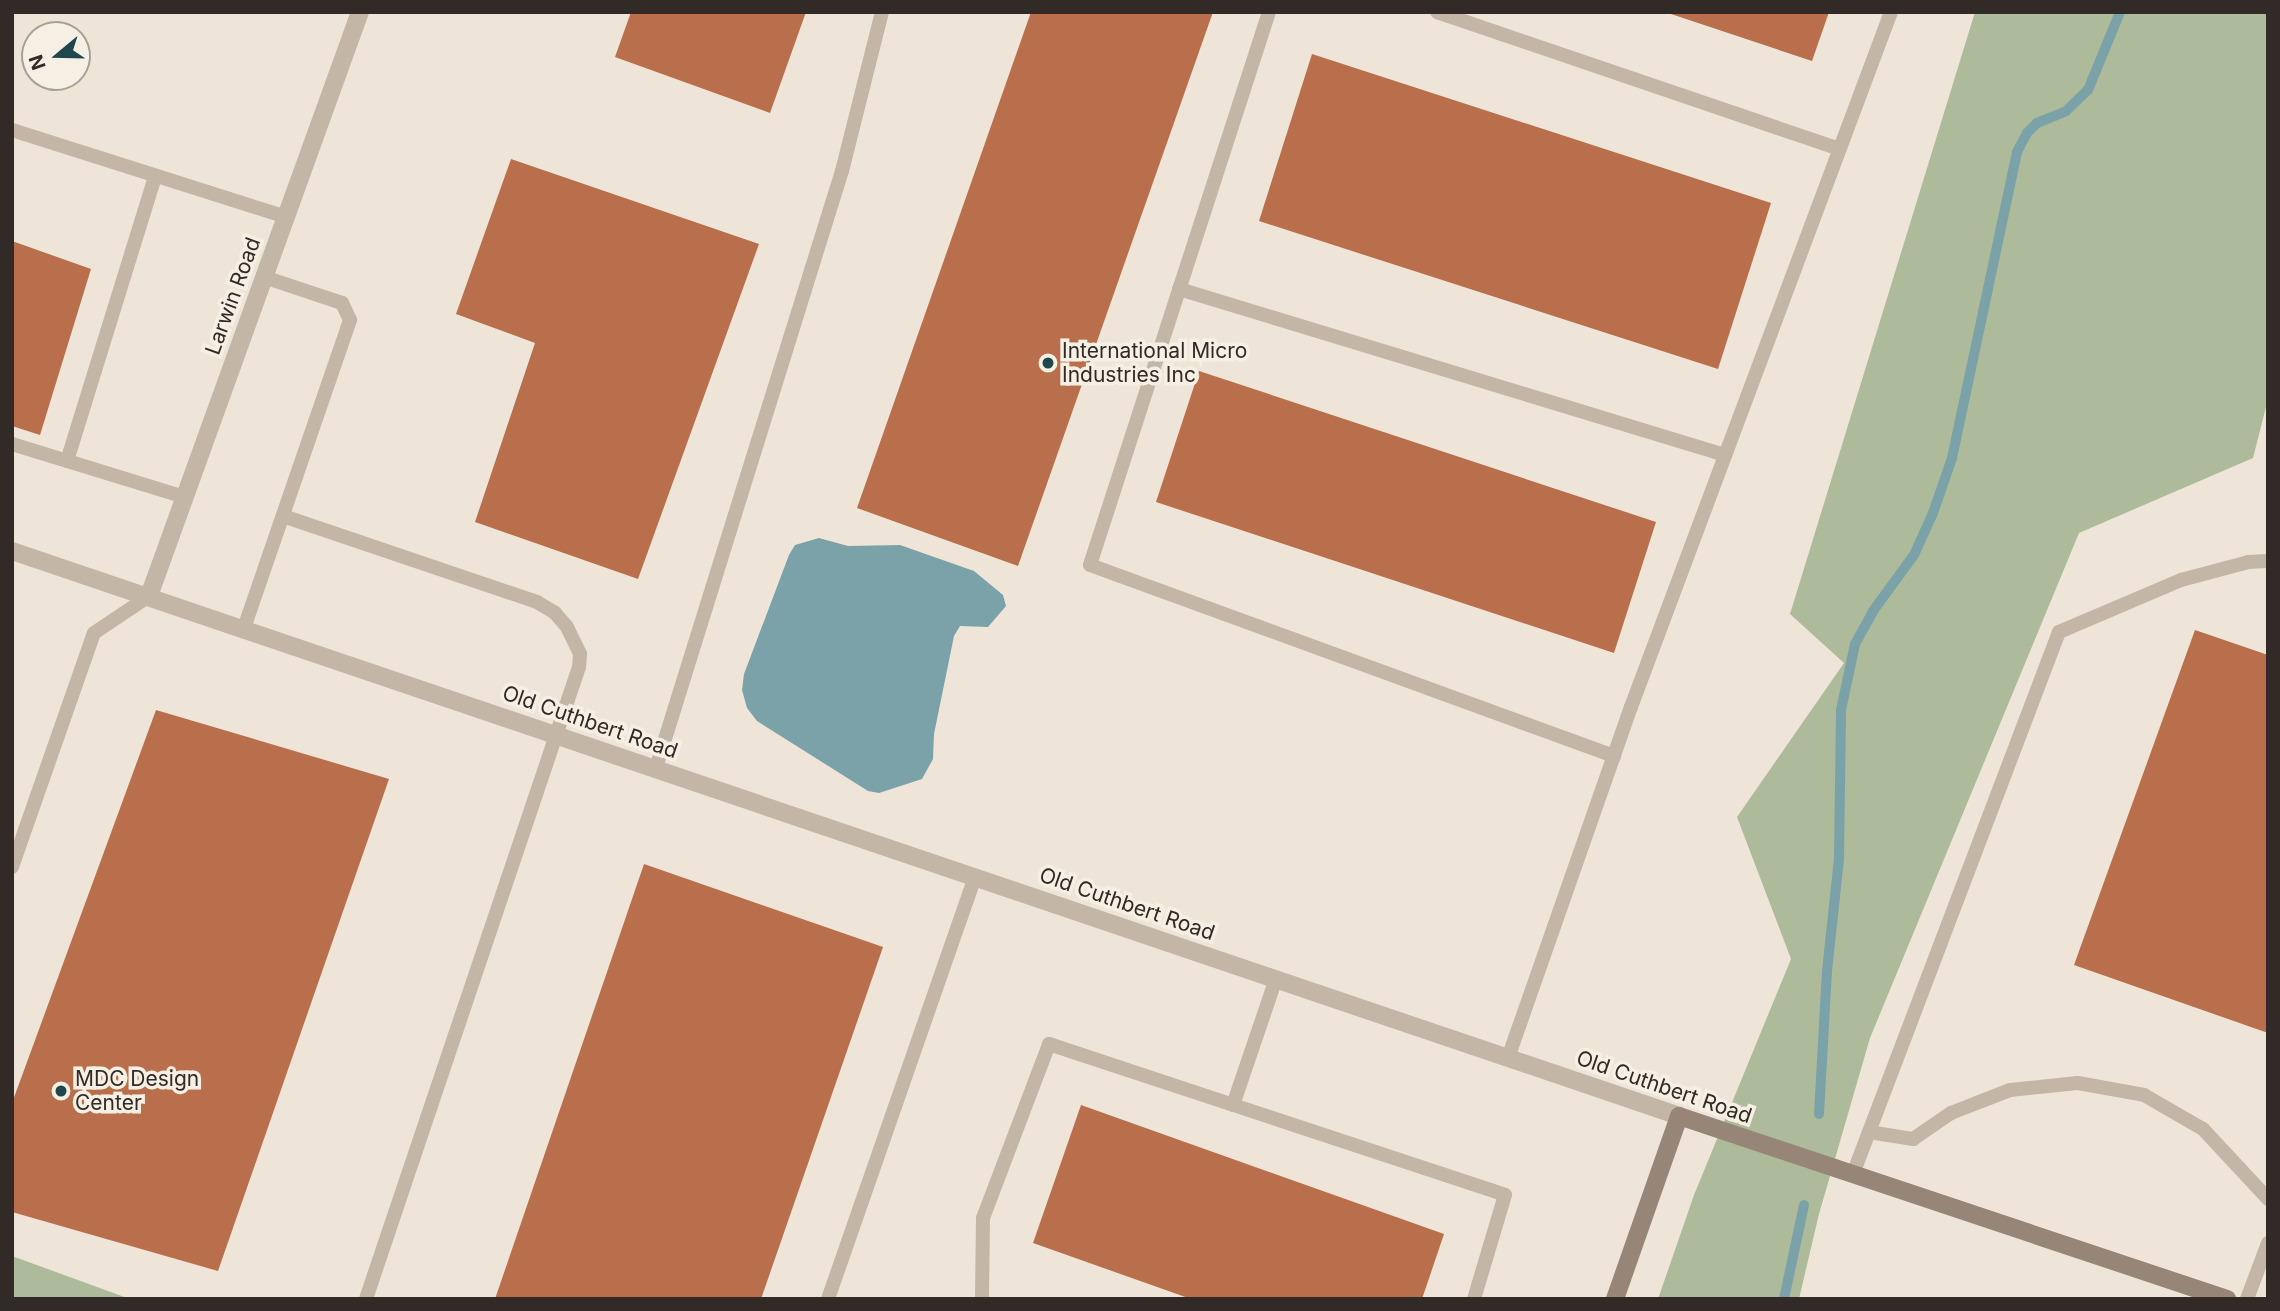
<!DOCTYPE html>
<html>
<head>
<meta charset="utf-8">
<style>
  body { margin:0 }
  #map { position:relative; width:2280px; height:1311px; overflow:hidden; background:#eee5d8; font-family:Inter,sans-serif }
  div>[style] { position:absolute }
  .green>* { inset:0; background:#adbb9a }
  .water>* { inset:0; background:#7aa2a8 }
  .stream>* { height:10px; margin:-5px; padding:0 5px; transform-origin:5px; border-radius:5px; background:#7aa2a8 }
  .building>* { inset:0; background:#b96f4b }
  .lane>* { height:14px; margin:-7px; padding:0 7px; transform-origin:7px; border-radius:7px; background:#c4b6a6 }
  .street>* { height:18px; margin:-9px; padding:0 9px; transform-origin:9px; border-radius:9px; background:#c4b6a6 }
  .secondary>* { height:18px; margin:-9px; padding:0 9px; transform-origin:9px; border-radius:9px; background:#978678 }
  .dots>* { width:19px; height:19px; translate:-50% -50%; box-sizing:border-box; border:4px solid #f6efe4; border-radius:50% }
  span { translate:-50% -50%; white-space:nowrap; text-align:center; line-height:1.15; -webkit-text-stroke:7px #f6efe4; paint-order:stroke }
  .street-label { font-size:21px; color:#312a26 }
  .poi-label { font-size:21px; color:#312a26 }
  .left { translate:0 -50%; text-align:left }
  .frame { position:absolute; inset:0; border:14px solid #312a26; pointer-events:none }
  .north { position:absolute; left:21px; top:21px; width:70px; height:70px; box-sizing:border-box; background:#f6efe4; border:2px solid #a7a098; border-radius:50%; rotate:251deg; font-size:19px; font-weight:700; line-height:28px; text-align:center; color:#312a26 }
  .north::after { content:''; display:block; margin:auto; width:24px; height:32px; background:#20474e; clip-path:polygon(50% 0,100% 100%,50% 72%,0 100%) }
</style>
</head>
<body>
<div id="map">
  <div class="green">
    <i style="clip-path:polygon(1975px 12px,2268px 12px,2268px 399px,2253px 458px,2079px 533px,1870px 1038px,1819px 1214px,1799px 1299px,1658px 1299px,1694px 1195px,1791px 959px,1737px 817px,1844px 663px,1790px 614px)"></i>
    <i style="clip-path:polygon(12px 1256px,130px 1299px,12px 1299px)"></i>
  </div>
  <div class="water">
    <i style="clip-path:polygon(819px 538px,848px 546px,900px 545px,974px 571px,1003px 595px,1006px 606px,988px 627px,960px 626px,954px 636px,934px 734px,933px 759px,922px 779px,879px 793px,868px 791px,757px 721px,747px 708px,742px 690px,744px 674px,789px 555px,795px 545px)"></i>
  </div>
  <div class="stream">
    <i style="left:1819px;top:1114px;width:143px;rotate:-86.8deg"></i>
    <i style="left:1827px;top:971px;width:114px;rotate:-83.9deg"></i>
    <i style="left:1839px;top:858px;width:148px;rotate:-89.2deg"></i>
    <i style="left:1841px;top:710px;width:67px;rotate:-78deg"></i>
    <i style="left:1855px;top:644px;width:38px;rotate:-61deg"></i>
    <i style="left:1873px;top:611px;width:69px;rotate:-53.8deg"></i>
    <i style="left:1914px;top:555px;width:46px;rotate:-65.7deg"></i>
    <i style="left:1933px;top:513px;width:58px;rotate:-70.9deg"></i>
    <i style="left:1952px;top:458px;width:313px;rotate:-78deg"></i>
    <i style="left:2017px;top:152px;width:21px;rotate:-62deg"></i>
    <i style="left:2027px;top:133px;width:14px;rotate:-45deg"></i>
    <i style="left:2037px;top:123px;width:31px;rotate:-22deg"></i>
    <i style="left:2066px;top:111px;width:30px;rotate:-44deg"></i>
    <i style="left:2088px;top:90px;width:84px;rotate:-67.7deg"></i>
    <i style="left:1784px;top:1299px;width:96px;rotate:-78deg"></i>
  </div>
  <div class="building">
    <i style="clip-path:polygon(631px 12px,806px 12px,770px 113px,615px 57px)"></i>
    <i style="clip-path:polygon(1031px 12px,1213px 12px,1018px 566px,857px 508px)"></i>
    <i style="clip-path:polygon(1665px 12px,1829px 12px,1812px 61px)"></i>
    <i style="clip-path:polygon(1312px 54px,1771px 203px,1718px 369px,1259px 221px)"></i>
    <i style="clip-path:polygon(511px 159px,759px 244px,638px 579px,475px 522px,535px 343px,456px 314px)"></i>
    <i style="clip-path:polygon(12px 241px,91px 269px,40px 435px,12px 426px)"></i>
    <i style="clip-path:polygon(1199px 371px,1656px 522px,1614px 653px,1156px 502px)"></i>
    <i style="clip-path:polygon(2195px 630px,2268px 655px,2268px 1033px,2074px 965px)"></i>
    <i style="clip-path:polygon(156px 710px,389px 779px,218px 1271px,12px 1212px,12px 1103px)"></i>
    <i style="clip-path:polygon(644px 864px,883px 947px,761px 1299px,495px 1299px)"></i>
    <i style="clip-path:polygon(1081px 1105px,1444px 1234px,1422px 1299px,1191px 1299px,1033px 1243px)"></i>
  </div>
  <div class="lane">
    <i style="left:1269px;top:12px;width:581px;rotate:107.94deg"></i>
    <i style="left:1090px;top:565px;width:558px;rotate:20.03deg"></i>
    <i style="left:1437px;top:12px;width:425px;rotate:18.8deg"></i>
    <i style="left:12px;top:130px;width:287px;rotate:17.6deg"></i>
    <i style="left:1179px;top:289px;width:571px;rotate:16.91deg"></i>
    <i style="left:12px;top:444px;width:180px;rotate:17.1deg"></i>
    <i style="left:67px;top:461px;width:298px;rotate:-72.8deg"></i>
    <i style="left:283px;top:516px;width:268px;rotate:18.7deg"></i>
    <i style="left:537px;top:602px;width:21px;rotate:31deg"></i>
    <i style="left:555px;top:613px;width:18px;rotate:49deg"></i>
    <i style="left:567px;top:627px;width:30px;rotate:64deg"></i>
    <i style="left:580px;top:654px;width:13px;rotate:94deg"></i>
    <i style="left:579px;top:667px;width:667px;rotate:108.63deg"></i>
    <i style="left:244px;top:628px;width:326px;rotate:-71deg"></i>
    <i style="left:350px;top:320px;width:19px;rotate:-115deg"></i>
    <i style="left:342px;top:303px;width:82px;rotate:-161.6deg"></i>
    <i style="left:656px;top:768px;width:625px;rotate:-72.7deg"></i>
    <i style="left:842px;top:171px;width:164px;rotate:-75.9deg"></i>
    <i style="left:12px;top:867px;width:248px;rotate:-70.7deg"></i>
    <i style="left:94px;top:633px;width:66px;rotate:-33.9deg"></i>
    <i style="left:1508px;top:1058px;width:372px;rotate:-70.7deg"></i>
    <i style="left:1631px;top:707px;width:742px;rotate:-69.49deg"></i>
    <i style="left:1233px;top:1105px;width:133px;rotate:-71.2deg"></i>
    <i style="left:1869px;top:1132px;width:45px;rotate:9deg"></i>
    <i style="left:1913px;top:1139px;width:46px;rotate:-34.4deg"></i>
    <i style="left:1951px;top:1113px;width:63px;rotate:-21.3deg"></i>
    <i style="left:2010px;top:1090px;width:68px;rotate:-5.9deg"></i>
    <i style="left:2078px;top:1083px;width:67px;rotate:10.3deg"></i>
    <i style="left:2144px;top:1095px;width:68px;rotate:30deg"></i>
    <i style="left:2203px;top:1129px;width:96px;rotate:47.1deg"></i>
    <i style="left:1853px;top:1174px;width:580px;rotate:-69.19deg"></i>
    <i style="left:2059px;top:632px;width:133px;rotate:-23.1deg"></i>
    <i style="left:2181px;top:580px;width:69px;rotate:-15deg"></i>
    <i style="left:2248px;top:562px;width:20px;rotate:-3deg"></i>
    <i style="left:828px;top:1299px;width:447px;rotate:-70.8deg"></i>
    <i style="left:982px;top:1299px;width:81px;rotate:-89.3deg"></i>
    <i style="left:983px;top:1218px;width:186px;rotate:-69.2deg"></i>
    <i style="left:1049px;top:1044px;width:480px;rotate:18.3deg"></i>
    <i style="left:1505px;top:1195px;width:109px;rotate:106.6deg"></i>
    <i style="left:2247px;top:1299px;width:60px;rotate:-69.4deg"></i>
  </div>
  <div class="street">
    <i style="left:12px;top:551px;width:1760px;rotate:18.72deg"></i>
    <i style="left:149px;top:596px;width:621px;rotate:-70.14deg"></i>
  </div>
  <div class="secondary">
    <i style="left:1615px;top:1299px;width:194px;rotate:-70.7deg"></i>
    <i style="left:1679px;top:1116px;width:578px;rotate:18.47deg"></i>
  </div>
  <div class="dots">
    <i style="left:1048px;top:363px;background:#20474e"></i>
    <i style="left:61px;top:1091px;background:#20474e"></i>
  </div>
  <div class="street-label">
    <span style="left:233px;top:296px;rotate:-70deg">Larwin Road</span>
    <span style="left:590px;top:722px;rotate:19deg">Old Cuthbert Road</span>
    <span style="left:1127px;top:904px;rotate:19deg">Old Cuthbert Road</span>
    <span style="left:1664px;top:1087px;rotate:19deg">Old Cuthbert Road</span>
  </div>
  <div class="poi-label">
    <span class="left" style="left:1062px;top:363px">International Micro<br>Industries Inc</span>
    <span class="left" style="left:75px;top:1091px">MDC Design<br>Center</span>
  </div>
  <div class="frame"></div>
  <div class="north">N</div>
</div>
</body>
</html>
